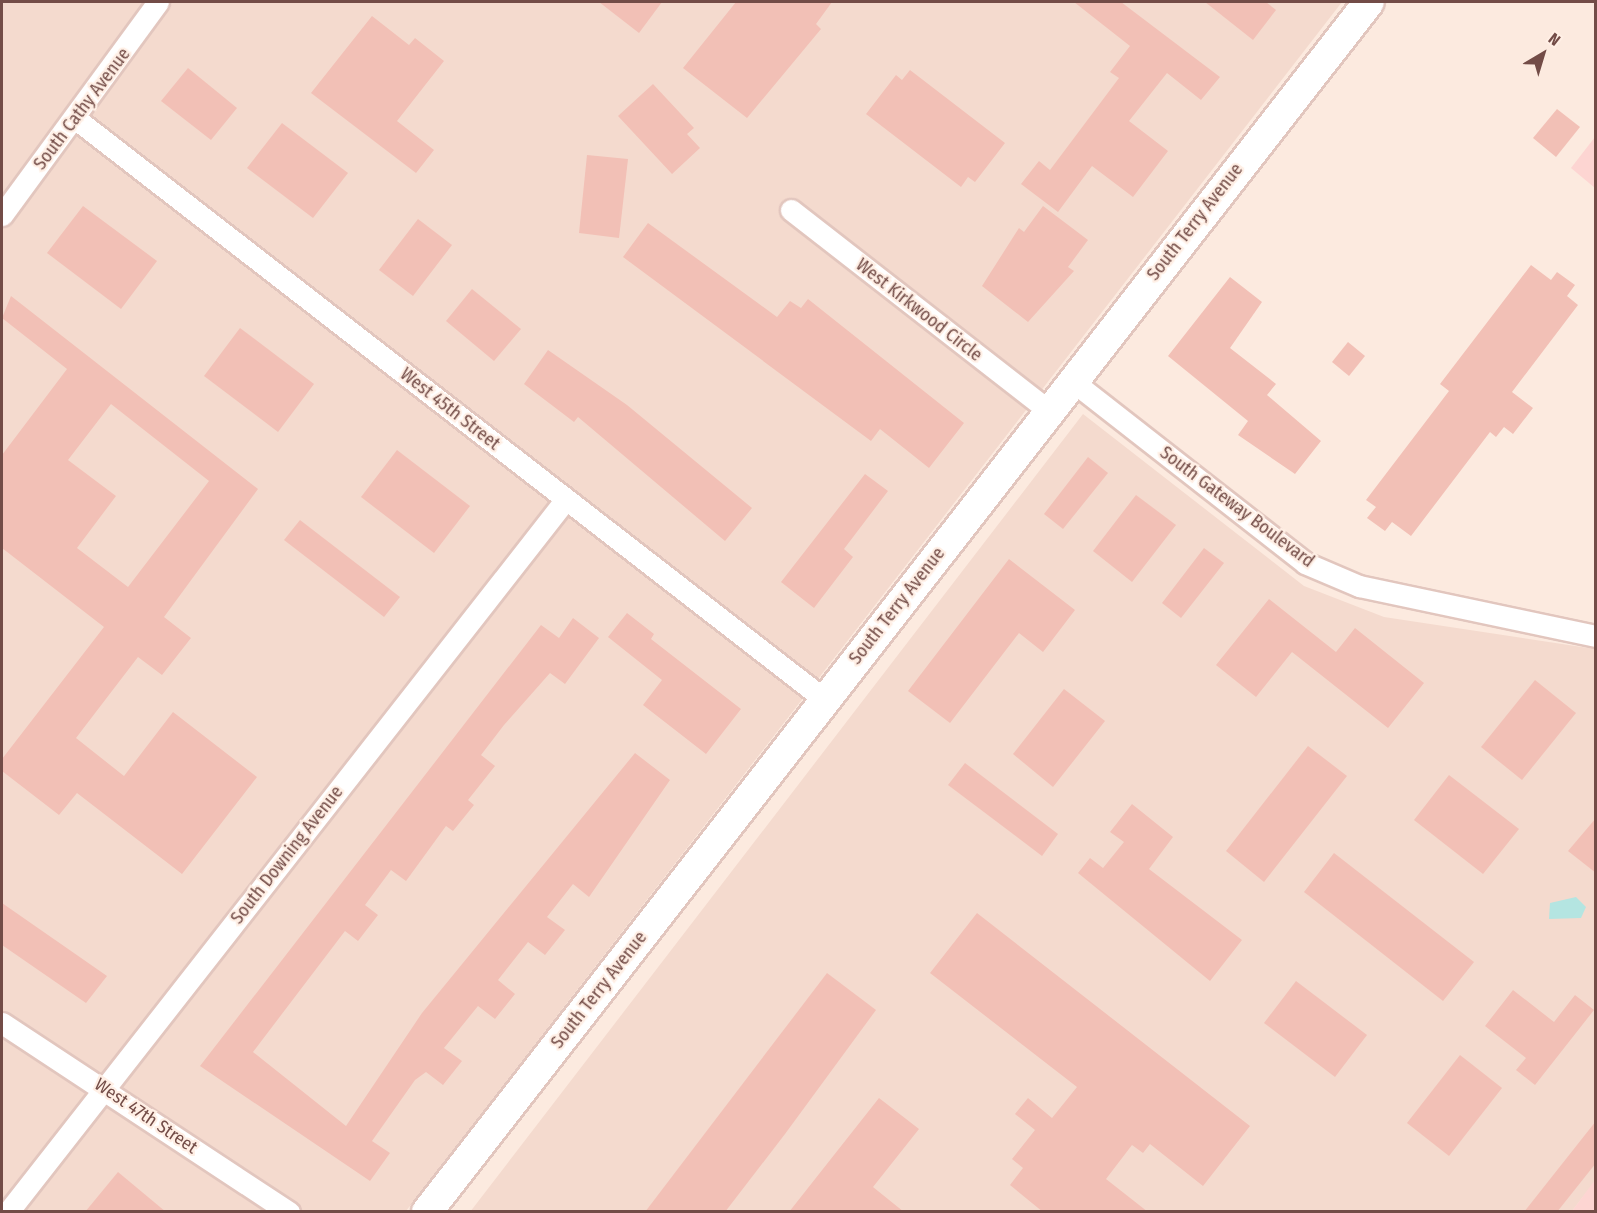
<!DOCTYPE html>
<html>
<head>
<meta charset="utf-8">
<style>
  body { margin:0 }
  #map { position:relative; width:1597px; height:1213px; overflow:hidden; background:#fceadf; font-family:"Fira Sans Condensed",sans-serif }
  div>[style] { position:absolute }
  .residential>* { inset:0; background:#f4dace }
  .commercial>* { inset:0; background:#fdd5d2 }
  .water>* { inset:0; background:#b4e5e1 }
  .building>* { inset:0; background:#f2c0b6 }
  .roads { filter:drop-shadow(2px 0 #e2c6be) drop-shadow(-2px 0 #e2c6be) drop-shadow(0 2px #e2c6be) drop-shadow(0 -2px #e2c6be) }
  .street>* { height:21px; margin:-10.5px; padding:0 10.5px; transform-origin:10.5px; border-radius:10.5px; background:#fff }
  .secondary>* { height:30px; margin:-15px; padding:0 15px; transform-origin:15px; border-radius:15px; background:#fff }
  span { translate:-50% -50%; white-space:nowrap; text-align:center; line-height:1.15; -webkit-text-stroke:4.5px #ffefe5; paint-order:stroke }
  .street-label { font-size:18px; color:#734c47 }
  .frame { position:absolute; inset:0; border:3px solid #734c47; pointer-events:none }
  .north { position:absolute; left:1513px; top:24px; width:60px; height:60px; -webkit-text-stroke:4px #ffefe5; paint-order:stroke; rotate:38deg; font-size:16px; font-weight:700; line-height:24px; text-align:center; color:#734c47 }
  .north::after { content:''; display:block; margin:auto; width:21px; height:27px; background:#734c47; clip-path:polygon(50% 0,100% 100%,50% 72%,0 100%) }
</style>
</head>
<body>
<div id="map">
  <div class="residential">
    <i style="clip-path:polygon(2px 2px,1342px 2px,406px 1211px,2px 1212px)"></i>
    <i style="clip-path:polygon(1083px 414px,1304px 586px,1384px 617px,1595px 649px,1596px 1180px,1572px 1211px,470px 1212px)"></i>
  </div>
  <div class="commercial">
    <i style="clip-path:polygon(1595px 137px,1595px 188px,1571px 168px)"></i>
    <i style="clip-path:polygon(1595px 1180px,1595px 1211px,1572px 1211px)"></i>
  </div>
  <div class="water">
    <i style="clip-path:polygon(1576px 897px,1586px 907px,1581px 918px,1549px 919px,1550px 903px)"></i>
  </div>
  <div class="building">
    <i style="clip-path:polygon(599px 2px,662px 2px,639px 33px)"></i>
    <i style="clip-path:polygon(736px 2px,832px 2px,816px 24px,821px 29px,747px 118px,683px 68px)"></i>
    <i style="clip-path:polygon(1074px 2px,1121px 2px,1220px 77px,1201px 100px,1167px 73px,1129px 121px,1168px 151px,1133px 197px,1092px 166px,1058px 212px,1021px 184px,1039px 161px,1050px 170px,1119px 78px,1110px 72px,1130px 46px)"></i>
    <i style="clip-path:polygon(1205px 2px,1266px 2px,1276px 10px,1253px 40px)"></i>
    <i style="clip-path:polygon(372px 16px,409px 45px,415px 38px,444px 61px,397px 121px,434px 150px,416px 173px,311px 93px)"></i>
    <i style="clip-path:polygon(188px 68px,237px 108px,211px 140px,161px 101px)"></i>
    <i style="clip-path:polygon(910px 70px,1005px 143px,975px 182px,968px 177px,961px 187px,866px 114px,896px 75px,902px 80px)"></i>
    <i style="clip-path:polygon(653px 84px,694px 128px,687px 134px,700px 148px,672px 174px,618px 116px)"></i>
    <i style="clip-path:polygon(1557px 109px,1580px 127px,1556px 157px,1533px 138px)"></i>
    <i style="clip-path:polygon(282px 123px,348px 173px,313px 218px,247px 168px)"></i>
    <i style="clip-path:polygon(587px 155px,628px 159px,619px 238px,579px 233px)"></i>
    <i style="clip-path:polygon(83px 206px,157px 261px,121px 309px,47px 253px)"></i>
    <i style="clip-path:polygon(1043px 206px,1088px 240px,1068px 267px,1074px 271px,1028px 322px,982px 286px,1019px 228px,1024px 232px)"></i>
    <i style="clip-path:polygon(418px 219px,452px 245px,413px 296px,379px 270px)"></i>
    <i style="clip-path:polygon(648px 223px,777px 317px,790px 301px,801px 308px,808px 299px,964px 423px,929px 468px,880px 429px,871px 441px,623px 257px)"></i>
    <i style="clip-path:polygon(1531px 265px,1551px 280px,1557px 272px,1575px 285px,1567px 296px,1578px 305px,1512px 392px,1533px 408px,1513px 434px,1504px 427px,1496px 437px,1490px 432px,1411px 536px,1392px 522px,1385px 531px,1367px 518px,1376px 507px,1366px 500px,1449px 391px,1440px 384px)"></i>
    <i style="clip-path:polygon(1230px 277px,1262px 302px,1230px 348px,1276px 384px,1267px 395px,1321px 441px,1295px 474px,1238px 435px,1248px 421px,1168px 356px)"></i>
    <i style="clip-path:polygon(472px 289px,521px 329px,494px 361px,446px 321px)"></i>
    <i style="clip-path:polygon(evenodd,11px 296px,258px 489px,164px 617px,191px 638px,162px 675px,138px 657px,76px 738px,124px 776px,173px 712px,257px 777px,182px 874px,77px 793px,59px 815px,2px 771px,2px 759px,104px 627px,2px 548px,2px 455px,67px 369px,2px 318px,11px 296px,111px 404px,209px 481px,128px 587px,77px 548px,116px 496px,68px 460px,111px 404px)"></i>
    <i style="clip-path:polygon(240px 328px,314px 384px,278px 432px,204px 376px)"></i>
    <i style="clip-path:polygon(1348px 342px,1365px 356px,1349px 376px,1332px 362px)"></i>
    <i style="clip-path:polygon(548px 350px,627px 405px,752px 508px,725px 541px,578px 417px,574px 422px,524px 384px)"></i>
    <i style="clip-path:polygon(397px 450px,470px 506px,434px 553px,361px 497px)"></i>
    <i style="clip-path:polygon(1088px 457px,1108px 473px,1063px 529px,1044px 514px)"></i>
    <i style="clip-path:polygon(865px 474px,888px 491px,844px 549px,853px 557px,814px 608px,781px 582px)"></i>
    <i style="clip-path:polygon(1136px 495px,1176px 525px,1132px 582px,1093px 551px)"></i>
    <i style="clip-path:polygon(300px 520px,400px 597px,384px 617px,284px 540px)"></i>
    <i style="clip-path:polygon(1204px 548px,1224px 563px,1181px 618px,1162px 603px)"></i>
    <i style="clip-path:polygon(1009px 559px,1075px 610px,1043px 652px,1019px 633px,950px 723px,908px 691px)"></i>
    <i style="clip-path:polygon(1269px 599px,1336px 652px,1355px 628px,1424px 683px,1388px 728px,1292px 652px,1256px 697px,1216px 665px)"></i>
    <i style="clip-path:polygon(627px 613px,654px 634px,651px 639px,741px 709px,706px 754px,643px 705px,662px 680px,608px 637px)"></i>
    <i style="clip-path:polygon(573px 618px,599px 638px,565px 684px,550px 673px,504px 725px,481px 755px,495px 766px,468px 800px,474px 805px,453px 831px,446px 826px,406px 881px,391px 870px,365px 905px,378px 915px,358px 941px,345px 931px,253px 1052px,346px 1126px,422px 1013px,635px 753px,670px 780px,589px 897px,573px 884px,547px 917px,565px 930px,545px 955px,528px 942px,498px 980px,515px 994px,495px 1019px,478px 1006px,444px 1048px,462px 1061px,443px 1085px,426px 1072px,415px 1080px,372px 1141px,390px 1153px,370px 1181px,200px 1066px,541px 625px,559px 638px)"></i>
    <i style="clip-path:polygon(1535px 680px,1576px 713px,1522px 780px,1481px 747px)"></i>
    <i style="clip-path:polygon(1064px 689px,1105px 721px,1053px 787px,1013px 754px)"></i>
    <i style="clip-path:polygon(1308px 746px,1347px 776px,1264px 882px,1226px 851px)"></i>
    <i style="clip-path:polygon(965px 763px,1058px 834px,1042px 856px,948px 785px)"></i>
    <i style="clip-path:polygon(1449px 775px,1519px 829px,1483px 874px,1414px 820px)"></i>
    <i style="clip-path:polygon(1132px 804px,1173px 837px,1149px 869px,1242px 940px,1210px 981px,1078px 873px,1090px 858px,1103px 868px,1124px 842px,1110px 832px)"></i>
    <i style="clip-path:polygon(1596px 818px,1596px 873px,1568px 851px)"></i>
    <i style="clip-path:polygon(1334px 853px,1474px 962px,1443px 1001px,1304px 892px)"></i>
    <i style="clip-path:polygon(2px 903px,107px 976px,86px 1003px,2px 945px)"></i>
    <i style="clip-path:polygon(977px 913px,1250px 1126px,1203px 1186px,1150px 1144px,1143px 1153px,1132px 1145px,1106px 1179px,1148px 1212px,1043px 1212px,1010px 1185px,1023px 1168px,1012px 1159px,1035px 1130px,1015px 1114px,1028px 1098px,1052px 1118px,1077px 1087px,930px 973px)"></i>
    <i style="clip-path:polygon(827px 973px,876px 1010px,785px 1134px,725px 1212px,645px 1212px)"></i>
    <i style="clip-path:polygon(1296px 981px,1367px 1035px,1335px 1077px,1264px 1023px)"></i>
    <i style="clip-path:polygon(1513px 990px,1554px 1022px,1575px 995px,1594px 1010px,1535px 1085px,1516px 1070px,1526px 1058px,1485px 1026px)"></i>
    <i style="clip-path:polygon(1460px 1055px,1502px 1088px,1449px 1156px,1407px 1123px)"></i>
    <i style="clip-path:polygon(879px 1098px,919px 1129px,873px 1187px,904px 1212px,789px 1212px)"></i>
    <i style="clip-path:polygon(1596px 1121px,1596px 1163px,1557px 1212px,1524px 1212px)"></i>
    <i style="clip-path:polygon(118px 1172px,166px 1212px,85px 1212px)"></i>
  </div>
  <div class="roads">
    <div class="street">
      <i style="left:76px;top:119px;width:947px;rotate:37.79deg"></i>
      <i style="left:791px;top:210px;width:326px;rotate:37.9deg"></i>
      <i style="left:2px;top:215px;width:264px;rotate:-53.8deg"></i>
      <i style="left:1071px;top:380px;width:297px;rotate:38deg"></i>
      <i style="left:1305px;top:563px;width:59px;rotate:23.1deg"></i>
      <i style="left:1359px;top:586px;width:242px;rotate:11.9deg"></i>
      <i style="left:2px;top:1023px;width:344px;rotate:33.4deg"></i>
      <i style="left:8px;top:1212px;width:905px;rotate:-51.95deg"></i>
    </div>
    <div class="secondary">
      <i style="left:427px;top:1212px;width:1533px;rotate:-52.1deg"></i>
    </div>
  </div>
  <div class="street-label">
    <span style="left:82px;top:109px;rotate:-53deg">South Cathy Avenue</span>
    <span style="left:1195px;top:222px;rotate:-52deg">South Terry Avenue</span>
    <span style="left:919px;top:310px;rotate:38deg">West Kirkwood Circle</span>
    <span style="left:450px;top:409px;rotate:38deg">West 45th Street</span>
    <span style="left:1237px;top:507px;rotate:37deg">South Gateway Boulevard</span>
    <span style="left:897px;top:606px;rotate:-52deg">South Terry Avenue</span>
    <span style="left:287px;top:855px;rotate:-52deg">South Downing Avenue</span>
    <span style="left:599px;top:990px;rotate:-52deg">South Terry Avenue</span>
    <span style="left:146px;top:1116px;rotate:34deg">West 47th Street</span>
  </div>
  <div class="frame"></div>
  <div class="north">N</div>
</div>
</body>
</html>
